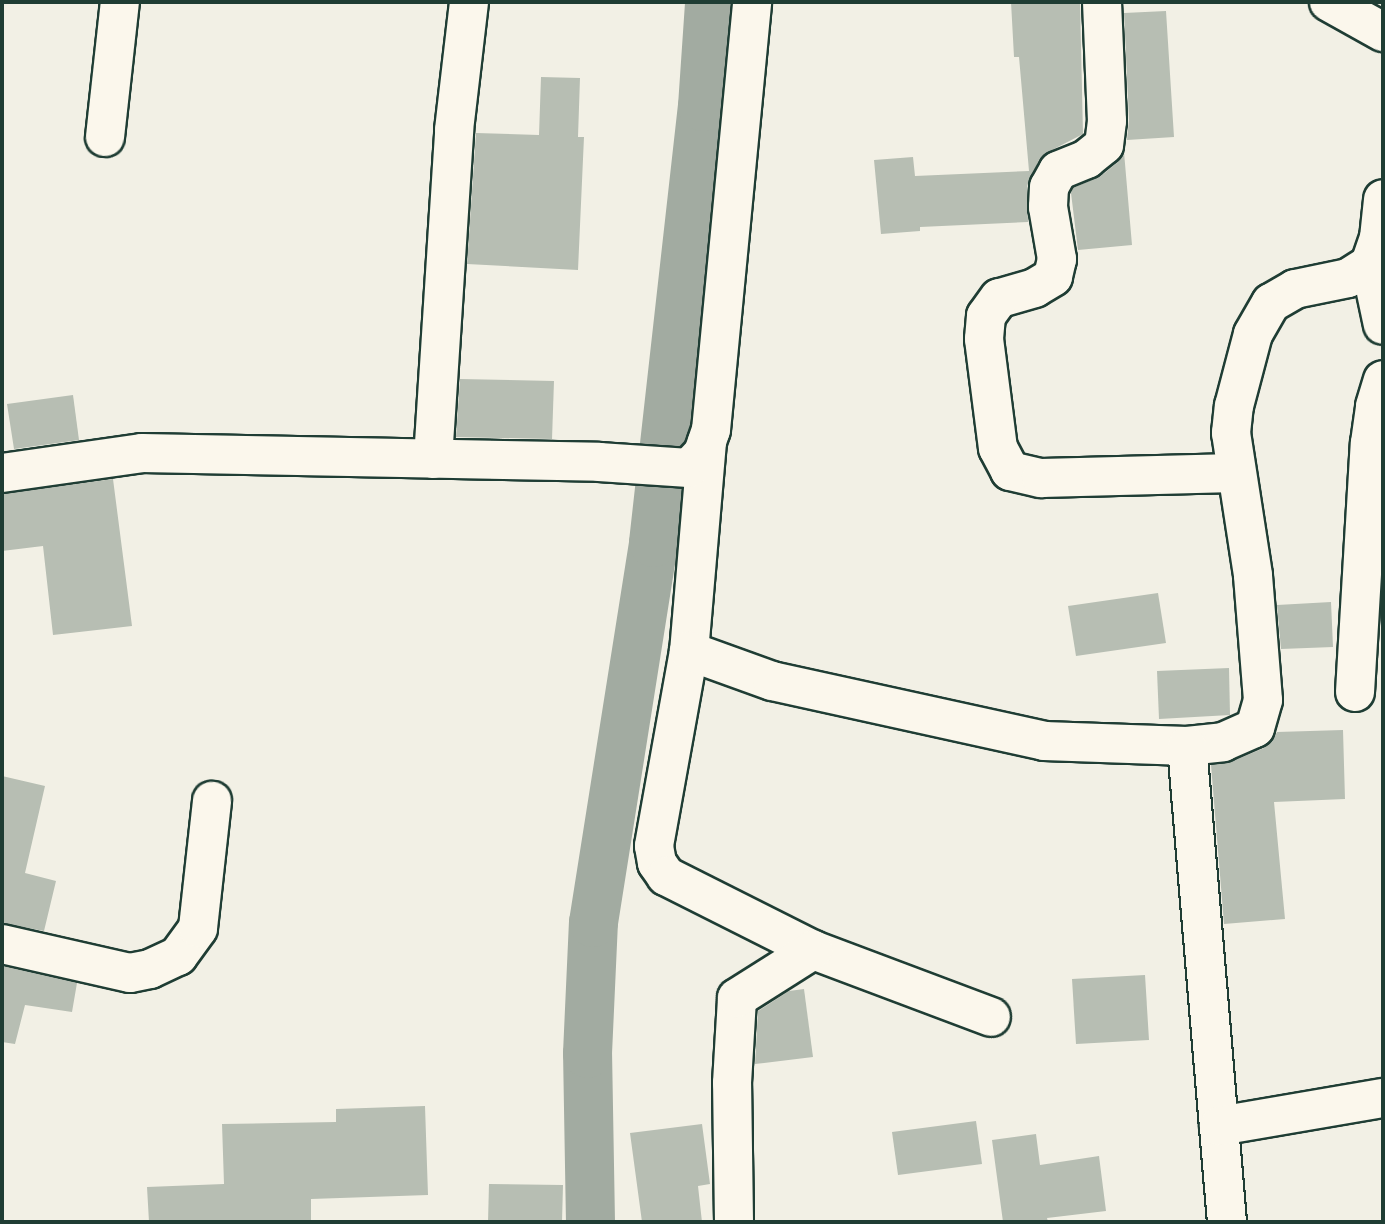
<!DOCTYPE html>
<html>
<head>
<meta charset="utf-8">
<style>
  body { margin:0 }
  #map { position:relative; width:1385px; height:1224px; overflow:hidden; background:#f2f0e5; font-family:Kalam,sans-serif }
  div>[style] { position:absolute }
  .canal>* { height:49px; margin:-24.5px; padding:0 24.5px; transform-origin:24.5px; border-radius:24.5px; background:#a2aba1 }
  .building>* { inset:0; background:#b7beb3 }
  .roads { filter:drop-shadow(2px 0 #1f3d34) drop-shadow(-2px 0 #1f3d34) drop-shadow(0 2px #1f3d34) drop-shadow(0 -2px #1f3d34) }
  .street>* { height:38px; margin:-19px; padding:0 19px; transform-origin:19px; border-radius:19px; background:#fbf7ec }
  span { translate:-50% -50%; white-space:nowrap; text-align:center; line-height:1.15; -webkit-text-stroke:7px #fbf7ec; paint-order:stroke }
  .frame { position:absolute; inset:0; border:4px solid #1f3d34; pointer-events:none }
</style>
</head>
<body>
<div id="map">
  <div class="canal">
    <i style="left:590px;top:1222px;width:169px;rotate:-91deg"></i>
    <i style="left:587px;top:1053px;width:131px;rotate:-87.4deg"></i>
    <i style="left:593px;top:922px;width:385px;rotate:-81deg"></i>
    <i style="left:653px;top:542px;width:439px;rotate:-83.6deg"></i>
    <i style="left:702px;top:106px;width:104px;rotate:-86.1deg"></i>
  </div>
  <div class="building">
    <i style="clip-path:polygon(1011px 2px,1080px 2px,1083px 134px,1050px 151px,1039px 160px,1027px 186px,1028px 222px,920px 227px,920px 231px,881px 234px,874px 160px,913px 157px,915px 176px,1029px 171px,1019px 57px,1014px 57px)"></i>
    <i style="clip-path:polygon(1166px 11px,1174px 137px,1127px 140px,1129px 120px,1124px 13px)"></i>
    <i style="clip-path:polygon(541px 77px,580px 78px,578px 137px,584px 137px,578px 270px,467px 264px,476px 133px,539px 135px)"></i>
    <i style="clip-path:polygon(1124px 152px,1132px 245px,1078px 250px,1071px 193px,1073px 188px,1101px 176px,1118px 162px)"></i>
    <i style="clip-path:polygon(460px 379px,554px 381px,552px 439px,456px 437px)"></i>
    <i style="clip-path:polygon(73px 395px,79px 440px,14px 449px,7px 404px)"></i>
    <i style="clip-path:polygon(113px 479px,132px 626px,53px 635px,43px 546px,2px 551px,2px 494px)"></i>
    <i style="clip-path:polygon(1158px 593px,1166px 643px,1076px 656px,1068px 606px)"></i>
    <i style="clip-path:polygon(1331px 602px,1333px 647px,1281px 649px,1277px 605px)"></i>
    <i style="clip-path:polygon(1229px 668px,1230px 715px,1159px 719px,1157px 671px)"></i>
    <i style="clip-path:polygon(1343px 730px,1345px 799px,1274px 802px,1285px 919px,1224px 924px,1211px 765px,1231px 762px,1264px 748px,1272px 742px,1277px 732px)"></i>
    <i style="clip-path:polygon(2px 776px,45px 786px,25px 873px,56px 881px,44px 931px,2px 923px)"></i>
    <i style="clip-path:polygon(2px 966px,77px 983px,72px 1012px,25px 1005px,15px 1044px,2px 1042px)"></i>
    <i style="clip-path:polygon(1145px 975px,1149px 1040px,1076px 1044px,1072px 979px)"></i>
    <i style="clip-path:polygon(804px 989px,813px 1057px,755px 1064px,758px 1011px,789px 991px)"></i>
    <i style="clip-path:polygon(425px 1106px,428px 1195px,311px 1199px,311px 1222px,149px 1222px,147px 1187px,224px 1184px,222px 1124px,336px 1122px,336px 1109px)"></i>
    <i style="clip-path:polygon(976px 1121px,982px 1164px,898px 1175px,892px 1132px)"></i>
    <i style="clip-path:polygon(702px 1124px,710px 1184px,698px 1186px,702px 1222px,642px 1222px,630px 1133px)"></i>
    <i style="clip-path:polygon(1036px 1134px,1040px 1165px,1099px 1156px,1106px 1211px,1047px 1218px,1048px 1222px,1003px 1222px,992px 1140px)"></i>
    <i style="clip-path:polygon(489px 1184px,563px 1185px,562px 1222px,488px 1222px)"></i>
  </div>
  <div class="roads">
    <div class="street">
      <i style="left:1102px;top:2px;width:119px;rotate:87.6deg"></i>
      <i style="left:1107px;top:121px;width:24px;rotate:97deg"></i>
      <i style="left:1104px;top:145px;width:22px;rotate:141deg"></i>
      <i style="left:1087px;top:159px;width:31px;rotate:158deg"></i>
      <i style="left:1058px;top:171px;width:18px;rotate:119deg"></i>
      <i style="left:1049px;top:187px;width:20px;rotate:93deg"></i>
      <i style="left:1048px;top:207px;width:53px;rotate:80.2deg"></i>
      <i style="left:1057px;top:259px;width:18px;rotate:103deg"></i>
      <i style="left:1053px;top:277px;width:21px;rotate:149deg"></i>
      <i style="left:1035px;top:288px;width:37px;rotate:164deg"></i>
      <i style="left:999px;top:298px;width:22px;rotate:126deg"></i>
      <i style="left:986px;top:316px;width:23px;rotate:95deg"></i>
      <i style="left:984px;top:339px;width:110px;rotate:82.7deg"></i>
      <i style="left:998px;top:448px;width:26px;rotate:62deg"></i>
      <i style="left:1010px;top:471px;width:32px;rotate:13deg"></i>
      <i style="left:1041px;top:478px;width:194px;rotate:-1.5deg"></i>
      <i style="left:1329px;top:2px;width:62px;rotate:29.1deg"></i>
      <i style="left:105px;top:137px;width:136px;rotate:-83.7deg"></i>
      <i style="left:1370px;top:264px;width:62px;rotate:78deg"></i>
      <i style="left:707px;top:442px;width:210px;rotate:94.9deg"></i>
      <i style="left:689px;top:651px;width:198px;rotate:100.2deg"></i>
      <i style="left:654px;top:846px;width:17px;rotate:80deg"></i>
      <i style="left:657px;top:863px;width:16px;rotate:55deg"></i>
      <i style="left:666px;top:876px;width:165px;rotate:26.7deg"></i>
      <i style="left:813px;top:950px;width:190px;rotate:20.6deg"></i>
      <i style="left:433px;top:459px;width:330px;rotate:-86.3deg"></i>
      <i style="left:454px;top:130px;width:129px;rotate:-83.3deg"></i>
      <i style="left:2px;top:473px;width:141px;rotate:-8.1deg"></i>
      <i style="left:142px;top:453px;width:457px;rotate:1.1deg"></i>
      <i style="left:599px;top:462px;width:90px;rotate:3.8deg"></i>
      <i style="left:689px;top:468px;width:21px;rotate:-47deg"></i>
      <i style="left:703px;top:453px;width:24px;rotate:-71deg"></i>
      <i style="left:711px;top:430px;width:430px;rotate:-84.5deg"></i>
      <i style="left:689px;top:651px;width:88px;rotate:19.9deg"></i>
      <i style="left:772px;top:681px;width:279px;rotate:12.4deg"></i>
      <i style="left:1044px;top:741px;width:143px;rotate:2deg"></i>
      <i style="left:1187px;top:746px;width:36px;rotate:-6deg"></i>
      <i style="left:1223px;top:742px;width:35px;rotate:-24deg"></i>
      <i style="left:1255px;top:728px;width:29px;rotate:-74deg"></i>
      <i style="left:1263px;top:700px;width:125px;rotate:-94.6deg"></i>
      <i style="left:1253px;top:575px;width:144px;rotate:-98.8deg"></i>
      <i style="left:1231px;top:433px;width:27px;rotate:-84deg"></i>
      <i style="left:1234px;top:406px;width:74px;rotate:-75.2deg"></i>
      <i style="left:1253px;top:334px;width:36px;rotate:-60deg"></i>
      <i style="left:1271px;top:303px;width:28px;rotate:-30deg"></i>
      <i style="left:1295px;top:289px;width:54px;rotate:-11.7deg"></i>
      <i style="left:1348px;top:278px;width:26px;rotate:-32deg"></i>
      <i style="left:1370px;top:264px;width:28px;rotate:-71deg"></i>
      <i style="left:1379px;top:238px;width:39px;rotate:-84deg"></i>
      <i style="left:1355px;top:692px;width:249px;rotate:-86.6deg"></i>
      <i style="left:1370px;top:443px;width:37px;rotate:-82deg"></i>
      <i style="left:1375px;top:406px;width:27px;rotate:-73deg"></i>
      <i style="left:1187px;top:746px;width:478px;rotate:85.2deg"></i>
      <i style="left:2px;top:944px;width:131px;rotate:12.8deg"></i>
      <i style="left:130px;top:973px;width:20px;rotate:-11deg"></i>
      <i style="left:150px;top:969px;width:31px;rotate:-25deg"></i>
      <i style="left:178px;top:956px;width:34px;rotate:-54deg"></i>
      <i style="left:198px;top:928px;width:128px;rotate:-83.7deg"></i>
      <i style="left:1219px;top:1126px;width:166px;rotate:-9.7deg"></i>
      <i style="left:734px;top:1222px;width:139px;rotate:-90.8deg"></i>
      <i style="left:732px;top:1083px;width:85px;rotate:-86.6deg"></i>
      <i style="left:737px;top:998px;width:90px;rotate:-32.3deg"></i>
    </div>
  </div>
  <div class="frame"></div>
</div>
</body>
</html>
